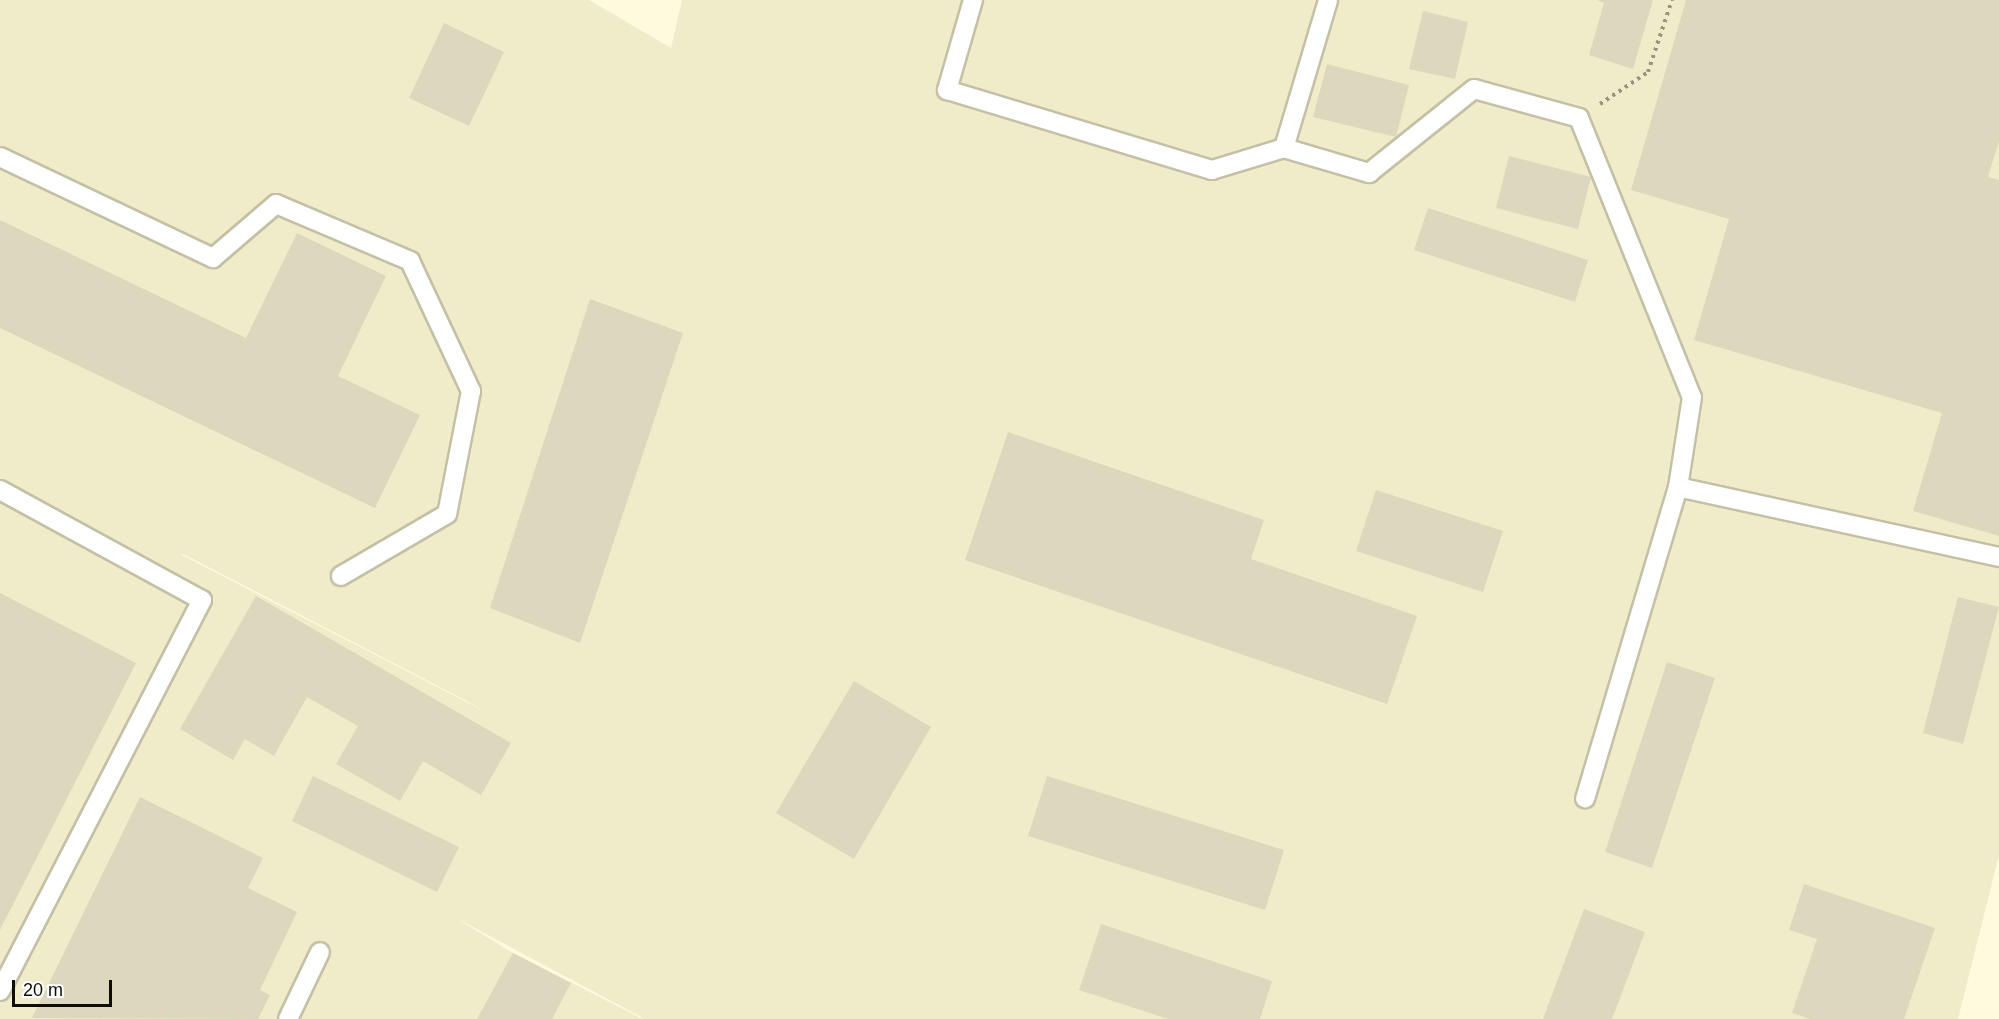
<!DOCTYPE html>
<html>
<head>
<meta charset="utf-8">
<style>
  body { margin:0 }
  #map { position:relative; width:1999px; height:1019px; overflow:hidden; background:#fdfade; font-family:Helvetica,sans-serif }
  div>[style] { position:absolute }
  .built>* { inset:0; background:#f0ecca }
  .building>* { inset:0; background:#dbd8bd }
  .path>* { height:4px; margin-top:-2px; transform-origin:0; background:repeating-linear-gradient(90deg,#969481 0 3px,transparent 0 7.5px) }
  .roads { filter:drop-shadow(2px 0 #c3c0a6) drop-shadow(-2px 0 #c3c0a6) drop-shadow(0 2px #c3c0a6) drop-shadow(0 -2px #c3c0a6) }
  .service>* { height:18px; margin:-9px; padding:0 9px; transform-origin:9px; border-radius:9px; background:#fff }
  span { translate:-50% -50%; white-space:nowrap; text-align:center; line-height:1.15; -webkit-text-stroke:6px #fff; paint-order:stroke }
  .scale { position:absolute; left:12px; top:980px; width:100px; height:27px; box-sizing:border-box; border:3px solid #0e0d05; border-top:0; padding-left:8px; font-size:18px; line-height:21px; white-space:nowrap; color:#0e0d05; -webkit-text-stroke:4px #fff; paint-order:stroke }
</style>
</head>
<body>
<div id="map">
  <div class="built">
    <i style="clip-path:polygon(evenodd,0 0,589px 0,671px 48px,682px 0,1999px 0,1999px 855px,1958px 1019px,645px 1019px,456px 918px,513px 953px,643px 1019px,0 1019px,0 0,183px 554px,463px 699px,488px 713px,182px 555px,183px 554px)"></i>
  </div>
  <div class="building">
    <i style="clip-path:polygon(1597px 0,1653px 0,1633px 69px,1589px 55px,1604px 3px)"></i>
    <i style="clip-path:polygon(1686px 0,1999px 0,1999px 141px,1988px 177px,1999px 180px,1999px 536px,1913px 511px,1942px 413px,1694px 340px,1729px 219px,1631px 190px)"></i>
    <i style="clip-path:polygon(1423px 11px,1468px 22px,1455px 79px,1409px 69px)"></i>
    <i style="clip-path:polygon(444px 23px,504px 52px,469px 126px,409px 98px)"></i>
    <i style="clip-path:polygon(1327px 64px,1409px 85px,1396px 137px,1313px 117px)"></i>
    <i style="clip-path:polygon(1509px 156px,1591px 177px,1578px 229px,1496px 208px)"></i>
    <i style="clip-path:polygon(1428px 208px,1588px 260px,1575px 302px,1414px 250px)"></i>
    <i style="clip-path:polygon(0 220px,246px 338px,297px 233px,386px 276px,338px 376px,420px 415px,375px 508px,0 328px)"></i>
    <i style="clip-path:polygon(590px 299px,683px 333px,580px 643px,490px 608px)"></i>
    <i style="clip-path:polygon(1008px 432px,1264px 520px,1251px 559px,1417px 616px,1387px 704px,965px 560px)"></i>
    <i style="clip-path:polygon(1376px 490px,1503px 531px,1483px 592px,1356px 551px)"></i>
    <i style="clip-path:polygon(0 593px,136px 663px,0 930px)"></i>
    <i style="clip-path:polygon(256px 596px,511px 743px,481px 795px,423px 761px,400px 801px,336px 764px,358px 726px,307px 697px,274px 756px,245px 739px,233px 760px,180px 729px)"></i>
    <i style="clip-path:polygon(1958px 597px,1999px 607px,1963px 744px,1923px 733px)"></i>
    <i style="clip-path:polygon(1667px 662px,1715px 678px,1652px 868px,1605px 852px)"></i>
    <i style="clip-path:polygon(854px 681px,931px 727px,854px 859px,776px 813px)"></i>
    <i style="clip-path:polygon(313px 776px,459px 847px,437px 892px,292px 821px)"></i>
    <i style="clip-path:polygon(1047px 776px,1284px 850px,1265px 910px,1028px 836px)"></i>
    <i style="clip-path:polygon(140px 797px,263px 858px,248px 888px,297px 912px,260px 990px,270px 995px,258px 1019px,32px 1018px)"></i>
    <i style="clip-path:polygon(1804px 884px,1935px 928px,1904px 1019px,1810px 1019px,1792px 1013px,1817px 939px,1789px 930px)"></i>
    <i style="clip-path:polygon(1584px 909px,1645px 932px,1612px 1019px,1543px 1019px)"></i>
    <i style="clip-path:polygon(1101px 924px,1272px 981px,1260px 1019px,1168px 1019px,1079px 990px)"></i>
    <i style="clip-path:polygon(513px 953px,571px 983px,552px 1019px,477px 1019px)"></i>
  </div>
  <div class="path">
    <i style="left:1600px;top:104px;width:58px;rotate:-33.7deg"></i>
    <i style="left:1648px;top:72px;width:76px;rotate:-71.6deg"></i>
  </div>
  <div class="roads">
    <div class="service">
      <i style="left:973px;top:0;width:94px;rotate:106.1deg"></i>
      <i style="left:947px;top:90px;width:277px;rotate:16.8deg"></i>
      <i style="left:1212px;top:170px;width:75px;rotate:-17deg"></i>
      <i style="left:1284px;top:148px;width:89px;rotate:16.4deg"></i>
      <i style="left:1369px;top:173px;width:134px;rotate:-38.7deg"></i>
      <i style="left:1474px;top:89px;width:109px;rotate:15.4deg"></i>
      <i style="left:1579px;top:118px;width:301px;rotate:68deg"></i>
      <i style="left:1692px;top:397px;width:91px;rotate:98.8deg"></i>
      <i style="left:1678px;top:487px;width:325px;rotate:106.6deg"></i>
      <i style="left:1284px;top:148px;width:154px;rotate:-73.4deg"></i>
      <i style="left:0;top:157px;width:236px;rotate:25.4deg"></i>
      <i style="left:213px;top:258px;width:83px;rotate:-40.6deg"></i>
      <i style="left:276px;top:204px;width:146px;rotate:23deg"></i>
      <i style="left:410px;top:261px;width:144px;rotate:64.9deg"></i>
      <i style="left:471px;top:391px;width:125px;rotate:101deg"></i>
      <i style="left:447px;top:514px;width:123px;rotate:149.7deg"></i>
      <i style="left:1678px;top:487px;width:329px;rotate:12.3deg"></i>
      <i style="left:0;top:490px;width:230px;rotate:28.6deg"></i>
      <i style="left:202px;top:600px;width:440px;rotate:117.3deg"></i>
      <i style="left:288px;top:1019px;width:74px;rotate:-64.5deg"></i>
    </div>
  </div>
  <div class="scale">20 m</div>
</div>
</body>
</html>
